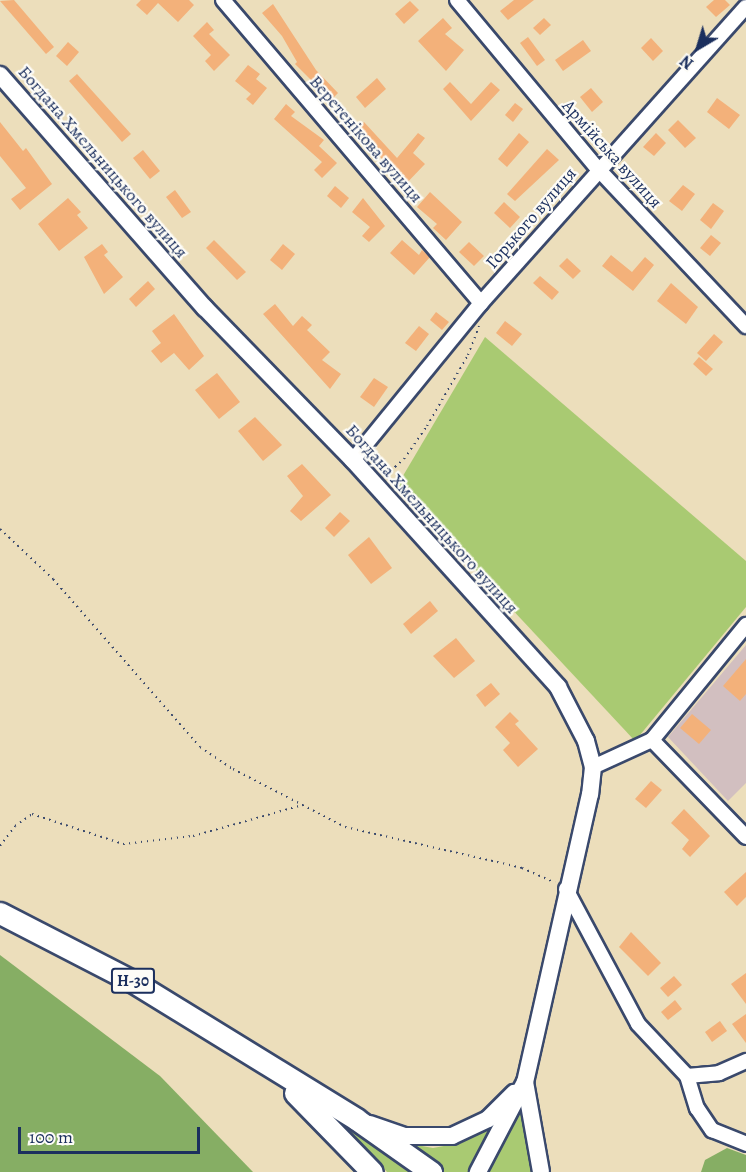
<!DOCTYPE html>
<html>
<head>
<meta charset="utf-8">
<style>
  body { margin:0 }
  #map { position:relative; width:746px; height:1172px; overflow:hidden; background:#ecdebb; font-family:Alegreya,serif }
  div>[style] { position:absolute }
  .industrial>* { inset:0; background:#d2bfc0 }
  .green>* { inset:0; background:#a9ca72 }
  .forest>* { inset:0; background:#86ae64 }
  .building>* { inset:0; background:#f3b17a }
  .path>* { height:2px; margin-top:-1px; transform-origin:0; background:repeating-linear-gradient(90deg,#3a496c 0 1.5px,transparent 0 6px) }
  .roads { filter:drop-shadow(2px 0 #3a496c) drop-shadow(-2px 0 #3a496c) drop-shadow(0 2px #3a496c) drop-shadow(0 -2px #3a496c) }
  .minor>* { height:14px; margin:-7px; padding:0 7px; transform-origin:7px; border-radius:7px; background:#fff }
  .tertiary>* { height:16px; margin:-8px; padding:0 8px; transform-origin:8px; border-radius:8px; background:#fff }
  .primary>* { height:21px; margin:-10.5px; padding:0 10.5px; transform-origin:10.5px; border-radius:10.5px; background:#fff }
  span { translate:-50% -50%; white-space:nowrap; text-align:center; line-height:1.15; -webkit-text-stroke:4.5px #fdfcf7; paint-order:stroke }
  .shield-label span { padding:2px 4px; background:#fdfcf7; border:2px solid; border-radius:4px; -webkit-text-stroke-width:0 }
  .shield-label { font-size:16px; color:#1b2f5e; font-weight:700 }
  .street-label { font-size:18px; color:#1b2f5e }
  .north { position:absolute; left:668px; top:18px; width:60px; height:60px; -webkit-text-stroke:4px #fdfcf7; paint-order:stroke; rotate:218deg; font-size:16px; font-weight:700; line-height:24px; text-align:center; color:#1b2f5e }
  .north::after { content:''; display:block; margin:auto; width:21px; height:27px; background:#1b2f5e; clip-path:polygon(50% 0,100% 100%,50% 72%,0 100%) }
  .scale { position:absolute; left:18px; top:1127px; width:182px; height:27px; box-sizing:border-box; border:3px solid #1b2f5e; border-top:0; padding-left:8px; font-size:18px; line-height:21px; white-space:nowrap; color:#1b2f5e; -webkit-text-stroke:4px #fdfcf7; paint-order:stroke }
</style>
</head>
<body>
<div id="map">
  <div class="industrial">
    <i style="clip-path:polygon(746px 645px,746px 783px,728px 801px,668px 737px)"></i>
  </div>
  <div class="green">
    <i style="clip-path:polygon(485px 337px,746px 561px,746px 607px,635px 741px,397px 486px)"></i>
    <i style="clip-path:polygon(522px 1108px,531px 1172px,487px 1172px)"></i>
    <i style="clip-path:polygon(334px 1113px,418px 1172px,387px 1172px)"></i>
    <i style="clip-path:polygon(501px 1114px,469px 1172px,440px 1172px,405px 1143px,433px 1148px,460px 1143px,488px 1128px)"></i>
  </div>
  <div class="forest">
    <i style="clip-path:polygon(0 955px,160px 1076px,253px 1172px,0 1172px)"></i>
    <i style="clip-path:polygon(727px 1148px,746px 1155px,746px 1172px,701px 1172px,705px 1160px)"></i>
  </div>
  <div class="building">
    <i style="clip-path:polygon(14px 0,54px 47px,46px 54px,0 1px)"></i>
    <i style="clip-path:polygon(141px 0,189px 0,194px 5px,178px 22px,158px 3px,147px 15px,136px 5px)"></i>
    <i style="clip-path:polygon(514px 0,534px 0,508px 20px,500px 11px)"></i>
    <i style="clip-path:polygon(714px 0,725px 0,730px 5px,716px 17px,706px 7px)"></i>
    <i style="clip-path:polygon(410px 1px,419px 10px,404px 24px,395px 14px)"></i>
    <i style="clip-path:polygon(273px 4px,316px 70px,338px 93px,331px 100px,295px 64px,297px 62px,282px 36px,262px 13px)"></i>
    <i style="clip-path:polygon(443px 18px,452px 28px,445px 34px,464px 50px,446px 71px,418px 41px)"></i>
    <i style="clip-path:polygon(544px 18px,551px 25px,540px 35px,533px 28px)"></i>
    <i style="clip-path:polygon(207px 22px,214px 30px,209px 34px,230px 55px,214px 71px,205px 61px,211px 55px,193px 36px)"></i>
    <i style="clip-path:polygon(528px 37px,545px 60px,537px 66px,520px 43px)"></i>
    <i style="clip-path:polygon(651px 38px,663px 51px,653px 61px,641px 48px)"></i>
    <i style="clip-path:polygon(583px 40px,591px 51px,563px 71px,555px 60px)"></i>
    <i style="clip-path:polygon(68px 42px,79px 52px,67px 66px,56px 56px)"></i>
    <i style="clip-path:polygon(248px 65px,260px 74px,256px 79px,267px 88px,253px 105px,246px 99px,251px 94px,235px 81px)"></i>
    <i style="clip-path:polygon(77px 74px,131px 134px,122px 142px,69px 81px)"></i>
    <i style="clip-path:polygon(377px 78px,386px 89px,365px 108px,356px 97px)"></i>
    <i style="clip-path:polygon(450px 82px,471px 104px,491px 82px,500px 90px,471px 121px,443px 89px)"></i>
    <i style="clip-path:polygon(591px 88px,603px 102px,592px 112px,580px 97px)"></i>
    <i style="clip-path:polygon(717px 98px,740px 115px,729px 129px,707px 112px)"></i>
    <i style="clip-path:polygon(515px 103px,523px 109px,513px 122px,505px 115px)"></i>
    <i style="clip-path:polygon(286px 104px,295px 112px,291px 116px,324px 140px,319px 146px,337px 163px,322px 178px,314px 170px,322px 162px,274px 119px)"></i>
    <i style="clip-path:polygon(678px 120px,696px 138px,685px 148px,668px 130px)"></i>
    <i style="clip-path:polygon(0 122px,23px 151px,26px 148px,52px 184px,20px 210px,11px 199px,26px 188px,0 156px)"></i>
    <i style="clip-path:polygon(364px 122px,397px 158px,418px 133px,425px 138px,413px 153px,425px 164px,401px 189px,392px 180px,397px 175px,356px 131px)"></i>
    <i style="clip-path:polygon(519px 133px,529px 142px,507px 167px,498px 159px)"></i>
    <i style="clip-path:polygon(656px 133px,666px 143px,654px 156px,643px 147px)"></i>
    <i style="clip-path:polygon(547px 149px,559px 160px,515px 201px,507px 194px)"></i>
    <i style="clip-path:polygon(143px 150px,160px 171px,150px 179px,133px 158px)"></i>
    <i style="clip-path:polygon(683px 185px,695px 194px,682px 211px,669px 201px)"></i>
    <i style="clip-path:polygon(335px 186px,349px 198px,341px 208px,327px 196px)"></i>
    <i style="clip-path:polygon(175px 190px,191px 212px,182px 218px,166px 197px)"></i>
    <i style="clip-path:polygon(430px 192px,462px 222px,446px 240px,433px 228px,437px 224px,417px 207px)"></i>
    <i style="clip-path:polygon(68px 198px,81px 212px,77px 215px,88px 228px,59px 251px,38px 224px)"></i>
    <i style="clip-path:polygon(363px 198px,385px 226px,369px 242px,362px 236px,370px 227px,352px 212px)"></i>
    <i style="clip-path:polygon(504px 202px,520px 217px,510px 228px,494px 213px)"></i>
    <i style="clip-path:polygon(713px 203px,724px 211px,711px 229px,700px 220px)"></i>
    <i style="clip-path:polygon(711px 235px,721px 243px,710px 256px,700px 248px)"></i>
    <i style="clip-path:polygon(214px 240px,246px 272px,237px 280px,206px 248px)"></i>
    <i style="clip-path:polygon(402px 240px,419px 255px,422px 250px,430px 257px,414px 275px,390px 253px)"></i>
    <i style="clip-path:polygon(469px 242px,484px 256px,474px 266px,459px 252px)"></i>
    <i style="clip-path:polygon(102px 244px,108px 252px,104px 255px,123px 277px,104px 294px,84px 257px)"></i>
    <i style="clip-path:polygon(283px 244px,295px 254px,282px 270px,270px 260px)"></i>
    <i style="clip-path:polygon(611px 255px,632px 272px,645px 257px,654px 265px,633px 291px,602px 266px)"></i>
    <i style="clip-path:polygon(567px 258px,581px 271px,573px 279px,559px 266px)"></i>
    <i style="clip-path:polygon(540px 276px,559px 292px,552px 300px,533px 283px)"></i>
    <i style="clip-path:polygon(148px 281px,155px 289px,136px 307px,129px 299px)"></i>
    <i style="clip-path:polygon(671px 283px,698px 307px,686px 324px,657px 301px)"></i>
    <i style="clip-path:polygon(275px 304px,293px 326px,302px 316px,312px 325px,307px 330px,330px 352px,322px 360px,341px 374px,330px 389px,263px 314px)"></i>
    <i style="clip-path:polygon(436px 312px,449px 322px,442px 330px,430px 320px)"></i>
    <i style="clip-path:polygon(174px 314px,204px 356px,189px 370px,174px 353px,161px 363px,151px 351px,161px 343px,152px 331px)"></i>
    <i style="clip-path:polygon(505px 321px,522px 334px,512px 346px,496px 333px)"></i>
    <i style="clip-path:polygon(419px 326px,429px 334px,416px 351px,405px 343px)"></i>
    <i style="clip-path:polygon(714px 334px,723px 342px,706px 361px,697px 353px)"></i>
    <i style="clip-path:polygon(699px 357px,713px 369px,706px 376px,693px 364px)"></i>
    <i style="clip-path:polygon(217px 373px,240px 402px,219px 419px,195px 390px)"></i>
    <i style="clip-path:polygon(374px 378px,388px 387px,374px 407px,360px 397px)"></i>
    <i style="clip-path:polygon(255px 417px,282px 445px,263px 461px,238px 431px)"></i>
    <i style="clip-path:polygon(302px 464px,331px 495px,301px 521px,290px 511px,303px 496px,287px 476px)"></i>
    <i style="clip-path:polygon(340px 512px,350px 521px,334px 537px,325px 528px)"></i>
    <i style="clip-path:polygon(369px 537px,392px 568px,371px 584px,348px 555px)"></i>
    <i style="clip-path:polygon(430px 601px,438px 611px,411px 634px,403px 624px)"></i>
    <i style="clip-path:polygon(456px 638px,475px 661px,454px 678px,433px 656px)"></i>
    <i style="clip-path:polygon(746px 659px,746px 694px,740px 701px,723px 686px)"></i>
    <i style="clip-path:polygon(491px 683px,500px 694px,485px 707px,476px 695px)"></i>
    <i style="clip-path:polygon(510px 712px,519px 721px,515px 724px,538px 749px,518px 767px,503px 750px,510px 743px,495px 727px)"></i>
    <i style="clip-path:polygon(692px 714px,711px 730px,699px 744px,680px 728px)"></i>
    <i style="clip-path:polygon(651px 781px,662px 790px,646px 808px,635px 799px)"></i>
    <i style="clip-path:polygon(684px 809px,710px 836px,690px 857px,682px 849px,689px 840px,671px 823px)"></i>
    <i style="clip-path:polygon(746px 872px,746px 897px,737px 906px,724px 892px)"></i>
    <i style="clip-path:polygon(631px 932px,661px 963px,648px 976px,619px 947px)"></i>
    <i style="clip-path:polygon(746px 973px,746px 1004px,731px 984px)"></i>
    <i style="clip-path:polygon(674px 976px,682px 985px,668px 997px,660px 988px)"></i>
    <i style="clip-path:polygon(675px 1000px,682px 1009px,668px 1020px,661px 1012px)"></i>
    <i style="clip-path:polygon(746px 1014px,746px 1043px,732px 1024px)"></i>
    <i style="clip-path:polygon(720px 1021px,727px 1031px,712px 1042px,705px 1032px)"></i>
  </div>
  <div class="path">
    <i style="left:386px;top:475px;width:24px;rotate:-42deg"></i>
    <i style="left:404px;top:459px;width:40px;rotate:-55.1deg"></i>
    <i style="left:427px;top:426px;width:82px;rotate:-60deg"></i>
    <i style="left:468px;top:355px;width:31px;rotate:-69deg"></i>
    <i style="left:0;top:529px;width:73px;rotate:43.3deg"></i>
    <i style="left:53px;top:579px;width:223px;rotate:48.8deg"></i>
    <i style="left:200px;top:747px;width:40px;rotate:34deg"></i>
    <i style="left:233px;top:769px;width:126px;rotate:27.4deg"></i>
    <i style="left:345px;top:827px;width:182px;rotate:13deg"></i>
    <i style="left:522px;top:868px;width:36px;rotate:24deg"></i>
    <i style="left:0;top:846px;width:25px;rotate:-53deg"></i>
    <i style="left:15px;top:826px;width:21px;rotate:-35deg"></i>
    <i style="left:32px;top:814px;width:96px;rotate:18.2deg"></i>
    <i style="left:123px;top:844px;width:70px;rotate:-6.5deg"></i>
    <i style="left:193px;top:836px;width:110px;rotate:-15.8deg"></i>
  </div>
  <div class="roads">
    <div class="minor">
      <i style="left:223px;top:0;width:398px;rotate:49.6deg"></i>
      <i style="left:457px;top:0;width:220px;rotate:50.2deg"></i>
      <i style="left:598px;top:169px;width:216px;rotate:46.7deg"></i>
      <i style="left:353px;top:460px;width:203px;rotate:-50.8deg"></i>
      <i style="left:481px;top:303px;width:397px;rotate:-48.2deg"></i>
      <i style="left:652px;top:740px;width:135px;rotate:45.9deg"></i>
      <i style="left:593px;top:767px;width:65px;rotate:-24.6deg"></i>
      <i style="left:652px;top:740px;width:149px;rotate:-50.7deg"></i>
      <i style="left:566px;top:889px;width:153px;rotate:61.9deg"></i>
      <i style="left:638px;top:1024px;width:71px;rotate:46.7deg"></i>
      <i style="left:687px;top:1076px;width:32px;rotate:-5deg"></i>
      <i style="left:719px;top:1073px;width:30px;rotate:-24deg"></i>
      <i style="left:687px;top:1076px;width:34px;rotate:73deg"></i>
      <i style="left:697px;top:1108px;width:27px;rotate:56deg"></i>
      <i style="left:712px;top:1130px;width:37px;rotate:22deg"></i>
    </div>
    <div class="tertiary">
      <i style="left:0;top:75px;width:310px;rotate:48.7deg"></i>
      <i style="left:205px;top:308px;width:212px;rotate:45.8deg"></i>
      <i style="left:353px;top:460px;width:306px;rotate:47.9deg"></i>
      <i style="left:558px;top:687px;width:61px;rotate:62.6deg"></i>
      <i style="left:586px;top:741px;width:27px;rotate:75deg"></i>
      <i style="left:593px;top:767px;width:27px;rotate:96deg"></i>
      <i style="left:590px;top:794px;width:295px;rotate:102.7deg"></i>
      <i style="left:525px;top:1082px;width:102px;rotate:117.6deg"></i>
      <i style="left:525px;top:1082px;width:91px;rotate:79.9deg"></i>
      <i style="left:370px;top:1124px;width:36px;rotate:19deg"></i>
      <i style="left:404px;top:1136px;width:48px"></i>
      <i style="left:452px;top:1136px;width:40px;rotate:-25deg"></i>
      <i style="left:488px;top:1119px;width:37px;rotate:-45deg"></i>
    </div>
    <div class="primary">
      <i style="left:0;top:913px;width:148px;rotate:27.3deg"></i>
      <i style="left:132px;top:981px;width:263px;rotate:31.6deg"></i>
      <i style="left:356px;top:1119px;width:92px;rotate:35.2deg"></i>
      <i style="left:295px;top:1093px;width:110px;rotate:45.7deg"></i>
    </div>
  </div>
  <div class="shield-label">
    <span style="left:133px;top:981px">Н-30</span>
  </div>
  <div class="street-label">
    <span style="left:366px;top:139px;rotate:49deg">Веретенікова вулиця</span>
    <span style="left:612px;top:154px;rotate:48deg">Армійська вулиця</span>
    <span style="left:103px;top:162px;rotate:49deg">Богдана Хмельницького вулиця</span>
    <span style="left:531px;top:218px;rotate:-49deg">Горького вулиця</span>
    <span style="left:432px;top:519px;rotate:48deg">Богдана Хмельницького вулиця</span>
  </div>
  <div class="north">N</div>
  <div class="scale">100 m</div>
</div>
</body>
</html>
